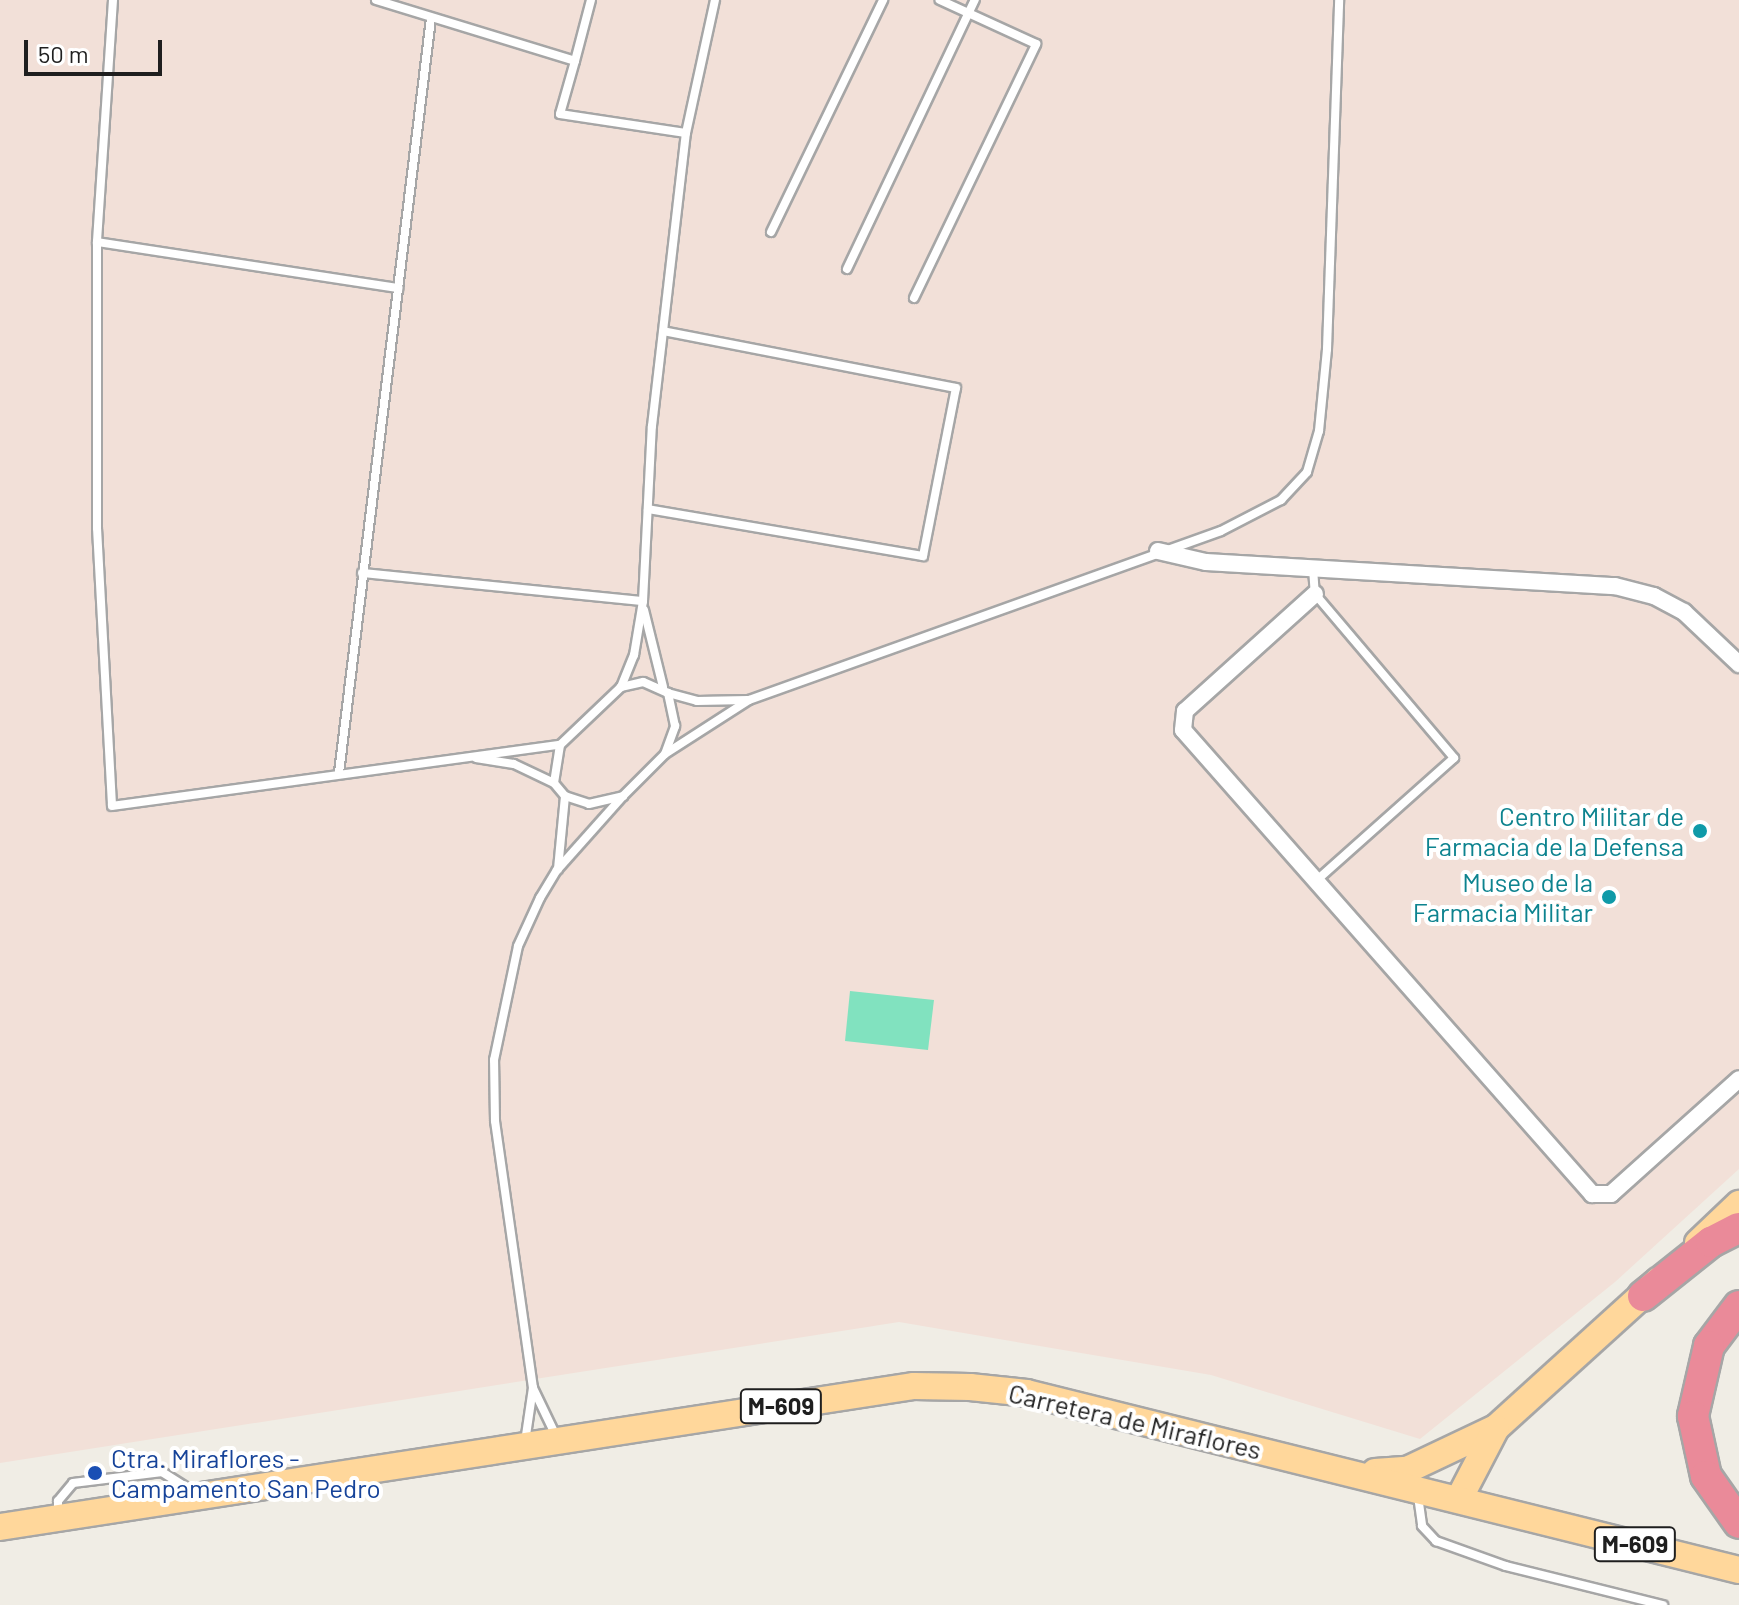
<!DOCTYPE html>
<html>
<head>
<meta charset="utf-8">
<style>
  body { margin:0 }
  #map { position:relative; width:1739px; height:1605px; overflow:hidden; background:#f0ede5; font-family:Barlow,sans-serif }
  div>[style] { position:absolute }
  .military>* { inset:0; background:#f2e0d8 }
  .pitch>* { inset:0; background:#81e2bf }
  .roads { filter:drop-shadow(2px 0 #a6a6a6) drop-shadow(-2px 0 #a6a6a6) drop-shadow(0 2px #a6a6a6) drop-shadow(0 -2px #a6a6a6) }
  .service>* { height:8px; margin:-4px; padding:0 4px; transform-origin:4px; border-radius:4px; background:#fff }
  .minor>* { height:16px; margin:-8px; padding:0 8px; transform-origin:8px; border-radius:8px; background:#fff }
  .primary>* { height:26px; margin:-13px; padding:0 13px; transform-origin:13px; border-radius:13px; background:#ffd79b }
  .motorway>* { height:30px; margin:-15px; padding:0 15px; transform-origin:15px; border-radius:15px; background:#ea8a99 }
  .dots>* { width:22px; height:22px; translate:-50% -50%; box-sizing:border-box; border:4px solid #fff; border-radius:50% }
  span { translate:-50% -50%; white-space:nowrap; text-align:center; line-height:1.15; -webkit-text-stroke:8px #fff; paint-order:stroke }
  .shield-label span { padding:2px 6px; background:#fff; border:2px solid; border-radius:6px; -webkit-text-stroke-width:0 }
  .shield-label { font-size:24px; color:#1f1f1f; font-weight:700 }
  .culture-label { font-size:26px; color:#0d838f }
  .right { translate:-100% -50%; text-align:right }
  .street-label { font-size:26px; color:#1f1f1f }
  .transit-label { font-size:26px; color:#164399 }
  .left { translate:0 -50%; text-align:left }
  .scale { position:absolute; left:24px; top:40px; width:138px; height:36px; box-sizing:border-box; border:4px solid #1f1f1f; border-top:0; padding-left:10px; font-size:24px; line-height:28px; white-space:nowrap; color:#1f1f1f; -webkit-text-stroke:6px #fff; paint-order:stroke }
</style>
</head>
<body>
<div id="map">
  <div class="military">
    <i style="clip-path:polygon(0 0,1739px 0,1739px 1169px,1615px 1282px,1420px 1439px,1211px 1375px,899px 1322px,0 1463px)"></i>
  </div>
  <div class="pitch">
    <i style="clip-path:polygon(850px 991px,934px 1000px,928px 1050px,845px 1041px)"></i>
  </div>
  <div class="roads">
    <div class="service">
      <i style="left:113px;top:0;width:243px;rotate:93.8deg"></i>
      <i style="left:97px;top:242px;width:286px;rotate:90deg"></i>
      <i style="left:97px;top:528px;width:278px;rotate:86.9deg"></i>
      <i style="left:112px;top:806px;width:452px;rotate:-7.8deg"></i>
      <i style="left:376px;top:0;width:208px;rotate:17deg"></i>
      <i style="left:575px;top:61px;width:63px;rotate:-75.3deg"></i>
      <i style="left:575px;top:61px;width:55px;rotate:105.8deg"></i>
      <i style="left:560px;top:114px;width:127px;rotate:8.6deg"></i>
      <i style="left:771px;top:232px;width:258px;rotate:-64.2deg"></i>
      <i style="left:97px;top:242px;width:305px;rotate:8.7deg"></i>
      <i style="left:847px;top:269px;width:298px;rotate:-64.6deg"></i>
      <i style="left:914px;top:298px;width:282px;rotate:-64.3deg"></i>
      <i style="left:1036px;top:44px;width:106px;rotate:-155.4deg"></i>
      <i style="left:648px;top:509px;width:279px;rotate:9.7deg"></i>
      <i style="left:923px;top:556px;width:171px;rotate:-78.9deg"></i>
      <i style="left:956px;top:388px;width:298px;rotate:-169deg"></i>
      <i style="left:1313px;top:568px;width:26px;rotate:86deg"></i>
      <i style="left:1315px;top:594px;width:215px;rotate:49.7deg"></i>
      <i style="left:1454px;top:758px;width:185px;rotate:138.3deg"></i>
      <i style="left:362px;top:573px;width:282px;rotate:5.7deg"></i>
      <i style="left:644px;top:610px;width:79px;rotate:76.1deg"></i>
      <i style="left:621px;top:687px;width:35px;rotate:-68deg"></i>
      <i style="left:634px;top:655px;width:55px;rotate:-80.5deg"></i>
      <i style="left:643px;top:601px;width:175px;rotate:-87.1deg"></i>
      <i style="left:652px;top:426px;width:295px;rotate:-83.4deg"></i>
      <i style="left:686px;top:133px;width:136px;rotate:-77.7deg"></i>
      <i style="left:668px;top:693px;width:30px;rotate:15deg"></i>
      <i style="left:697px;top:701px;width:51px;rotate:-1.1deg"></i>
      <i style="left:665px;top:754px;width:30px;rotate:-70deg"></i>
      <i style="left:675px;top:726px;width:34px;rotate:-102deg"></i>
      <i style="left:668px;top:693px;width:27px;rotate:-156deg"></i>
      <i style="left:643px;top:682px;width:23px;rotate:167deg"></i>
      <i style="left:621px;top:687px;width:84px;rotate:136.4deg"></i>
      <i style="left:560px;top:745px;width:38px;rotate:99deg"></i>
      <i style="left:554px;top:783px;width:17px;rotate:50deg"></i>
      <i style="left:565px;top:796px;width:25px;rotate:18deg"></i>
      <i style="left:589px;top:804px;width:35px;rotate:-13deg"></i>
      <i style="left:623px;top:796px;width:59px;rotate:-45deg"></i>
      <i style="left:665px;top:754px;width:100px;rotate:-32.7deg"></i>
      <i style="left:749px;top:700px;width:501px;rotate:-19.7deg"></i>
      <i style="left:1221px;top:531px;width:68px;rotate:-27.3deg"></i>
      <i style="left:1281px;top:500px;width:38px;rotate:-47deg"></i>
      <i style="left:1307px;top:472px;width:43px;rotate:-73.7deg"></i>
      <i style="left:1319px;top:431px;width:82px;rotate:-84.4deg"></i>
      <i style="left:1327px;top:349px;width:349px;rotate:-88deg"></i>
      <i style="left:476px;top:758px;width:38px;rotate:9deg"></i>
      <i style="left:514px;top:764px;width:44px;rotate:25.4deg"></i>
      <i style="left:339px;top:773px;width:761px;rotate:-83.05deg"></i>
      <i style="left:558px;top:869px;width:73px;rotate:-84.5deg"></i>
      <i style="left:557px;top:1438px;width:55px;rotate:-115.6deg"></i>
      <i style="left:533px;top:1388px;width:270px;rotate:-98.1deg"></i>
      <i style="left:495px;top:1121px;width:61px;rotate:-90.9deg"></i>
      <i style="left:494px;top:1060px;width:116px;rotate:-78.1deg"></i>
      <i style="left:518px;top:946px;width:53px;rotate:-65.4deg"></i>
      <i style="left:540px;top:898px;width:33px;rotate:-59deg"></i>
      <i style="left:557px;top:870px;width:98px;rotate:-48.3deg"></i>
      <i style="left:525px;top:1442px;width:55px;rotate:-81.6deg"></i>
      <i style="left:1418px;top:1496px;width:30px;rotate:82deg"></i>
      <i style="left:1422px;top:1526px;width:21px;rotate:47deg"></i>
      <i style="left:1436px;top:1541px;width:74px;rotate:19.7deg"></i>
      <i style="left:1506px;top:1566px;width:162px;rotate:14deg"></i>
      <i style="left:58px;top:1513px;width:12px;rotate:-90deg"></i>
      <i style="left:58px;top:1501px;width:23px;rotate:-50deg"></i>
      <i style="left:73px;top:1483px;width:90px;rotate:-7deg"></i>
      <i style="left:162px;top:1472px;width:34px;rotate:32deg"></i>
    </div>
    <div class="minor">
      <i style="left:1158px;top:551px;width:49px;rotate:12.9deg"></i>
      <i style="left:1206px;top:562px;width:410px;rotate:3.4deg"></i>
      <i style="left:1615px;top:586px;width:40px;rotate:14.4deg"></i>
      <i style="left:1654px;top:596px;width:34px;rotate:28deg"></i>
      <i style="left:1684px;top:612px;width:76px;rotate:43.4deg"></i>
      <i style="left:1315px;top:594px;width:175px;rotate:138deg"></i>
      <i style="left:1185px;top:711px;width:19px;rotate:96deg"></i>
      <i style="left:1183px;top:730px;width:619px;rotate:48.6deg"></i>
      <i style="left:1592px;top:1194px;width:19px"></i>
      <i style="left:1611px;top:1194px;width:172px;rotate:-41.9deg"></i>
    </div>
    <div class="primary">
      <i style="left:1698px;top:1243px;width:57px;rotate:-43.6deg"></i>
      <i style="left:1375px;top:1472px;width:32px;rotate:-4deg"></i>
      <i style="left:1407px;top:1470px;width:98px;rotate:-25.3deg"></i>
      <i style="left:1496px;top:1428px;width:219px;rotate:-42.2deg"></i>
      <i style="left:1459px;top:1499px;width:80px;rotate:-62.5deg"></i>
      <i style="left:0;top:1527px;width:925px;rotate:-8.77deg"></i>
      <i style="left:914px;top:1386px;width:56px;rotate:1deg"></i>
      <i style="left:970px;top:1387px;width:57px;rotate:6deg"></i>
      <i style="left:1027px;top:1393px;width:734px;rotate:13.96deg"></i>
    </div>
    <div class="motorway">
      <i style="left:1643px;top:1296px;width:87px;rotate:-38.5deg"></i>
      <i style="left:1711px;top:1242px;width:31px;rotate:-27deg"></i>
      <i style="left:1739px;top:1306px;width:50px;rotate:126.9deg"></i>
      <i style="left:1709px;top:1346px;width:72px;rotate:102.9deg"></i>
      <i style="left:1693px;top:1416px;width:61px;rotate:77.8deg"></i>
      <i style="left:1706px;top:1476px;width:57px;rotate:54.9deg"></i>
    </div>
  </div>
  <div class="dots">
    <i style="left:1700px;top:831px;background:#0f9aa8"></i>
    <i style="left:1609px;top:897px;background:#0f9aa8"></i>
    <i style="left:95px;top:1473px;background:#1a4fb4"></i>
  </div>
  <div class="shield-label">
    <span style="left:781px;top:1406px">M-609</span>
    <span style="left:1635px;top:1544px">M-609</span>
  </div>
  <div class="culture-label">
    <span class="right" style="left:1684px;top:831px">Centro Militar de<br>Farmacia de la Defensa</span>
    <span class="right" style="left:1593px;top:897px">Museo de la<br>Farmacia Militar</span>
  </div>
  <div class="street-label">
    <span style="left:1135px;top:1421px;rotate:13deg">Carretera de Miraflores</span>
  </div>
  <div class="transit-label">
    <span class="left" style="left:111px;top:1473px">Ctra. Miraflores -<br>Campamento San Pedro</span>
  </div>
  <div class="scale">50 m</div>
</div>
</body>
</html>
